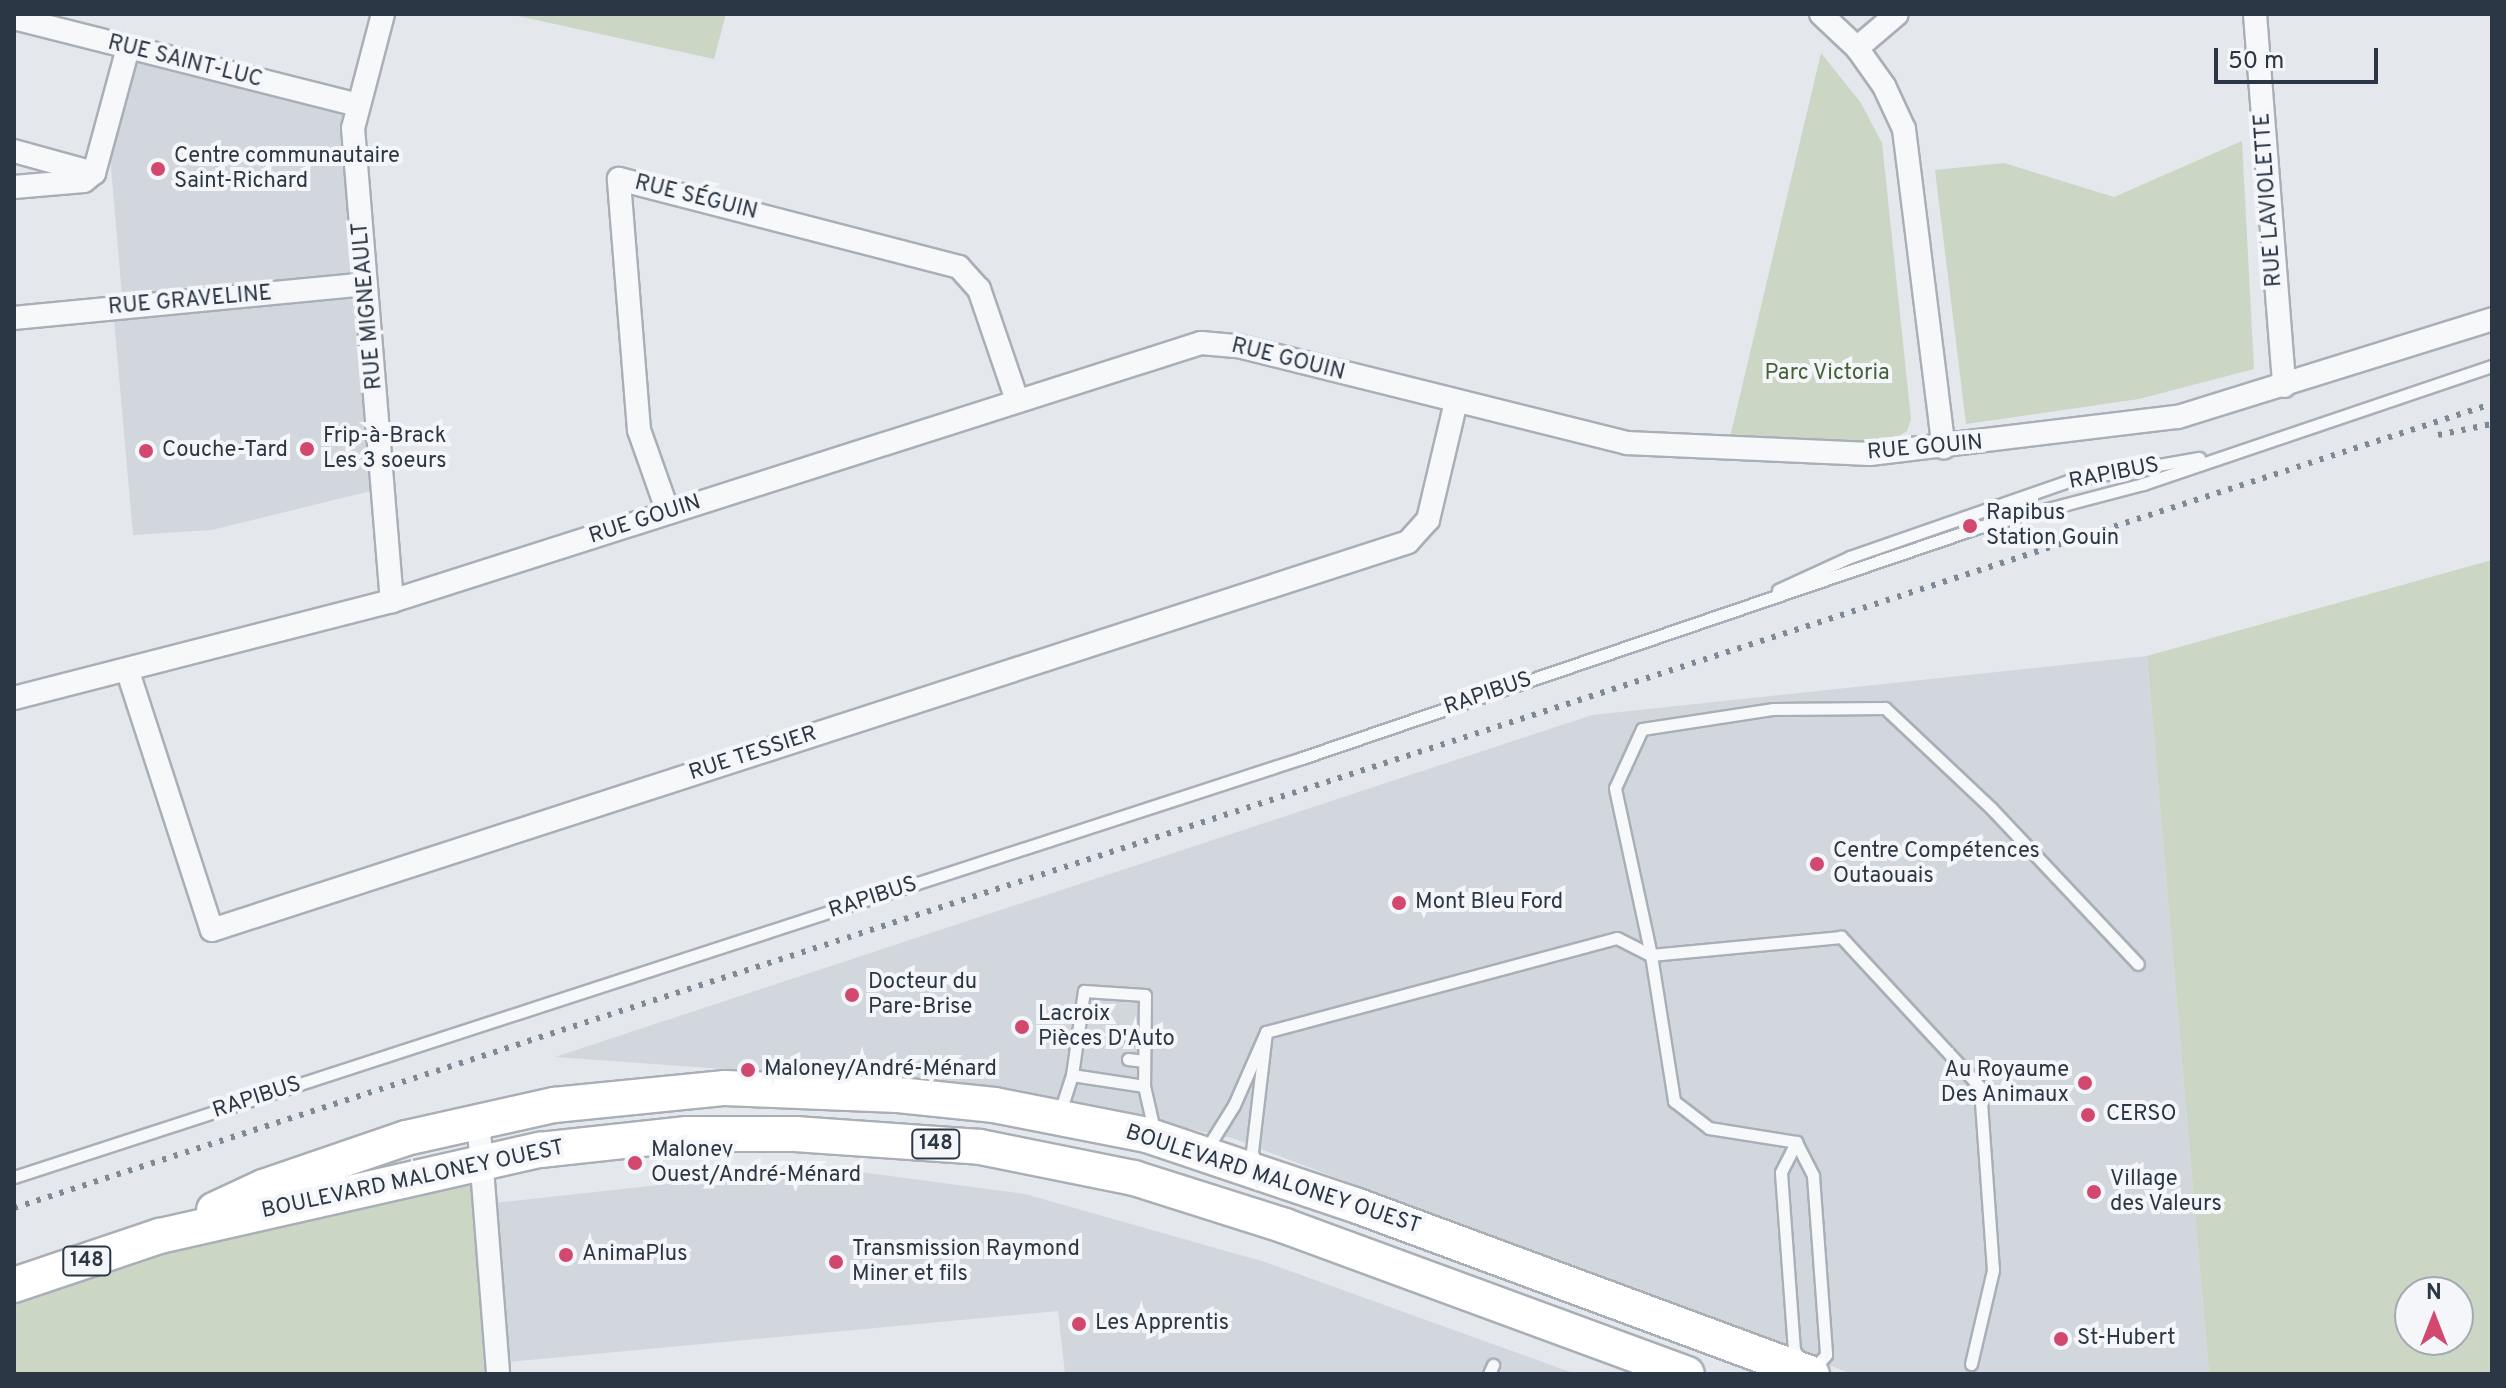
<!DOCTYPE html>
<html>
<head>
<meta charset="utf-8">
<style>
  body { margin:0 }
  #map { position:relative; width:2506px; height:1388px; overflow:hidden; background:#e4e8ec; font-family:Overpass,sans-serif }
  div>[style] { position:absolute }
  .built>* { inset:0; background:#d2d7de }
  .green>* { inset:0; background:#cbd6c5 }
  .roads { filter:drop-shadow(2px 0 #a9afb7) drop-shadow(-2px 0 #a9afb7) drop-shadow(0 2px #a9afb7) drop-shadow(0 -2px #a9afb7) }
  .service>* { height:11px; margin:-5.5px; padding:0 5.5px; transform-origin:5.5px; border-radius:5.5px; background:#f7f8fa }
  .minor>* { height:22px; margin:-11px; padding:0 11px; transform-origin:11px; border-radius:11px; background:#f7f8fa }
  .primary>* { height:34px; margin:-17px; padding:0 17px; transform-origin:17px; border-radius:17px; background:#fff }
  .rail>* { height:6px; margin-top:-3px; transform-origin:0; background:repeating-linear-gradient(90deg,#7d8996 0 4px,transparent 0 12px) }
  .dots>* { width:22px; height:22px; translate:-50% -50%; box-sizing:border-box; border:4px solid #f4f6f9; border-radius:50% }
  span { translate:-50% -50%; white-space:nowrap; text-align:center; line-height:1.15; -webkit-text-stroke:8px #f4f6f9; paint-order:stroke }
  .shield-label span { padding:2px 6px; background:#f4f6f9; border:2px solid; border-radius:6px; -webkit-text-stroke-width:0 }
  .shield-label { font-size:20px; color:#2b3745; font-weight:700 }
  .street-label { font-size:22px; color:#2b3745 }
  .poi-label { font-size:22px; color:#2b3745 }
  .left { translate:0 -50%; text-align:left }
  .right { translate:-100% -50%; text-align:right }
  .park-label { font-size:22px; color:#456138 }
  .frame { position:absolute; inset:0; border:16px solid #2b3745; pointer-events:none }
  .north { position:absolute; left:2394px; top:1276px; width:80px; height:80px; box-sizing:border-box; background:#f4f6f9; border:2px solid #a4aab1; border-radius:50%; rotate:0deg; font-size:22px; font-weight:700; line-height:32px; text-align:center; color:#2b3745 }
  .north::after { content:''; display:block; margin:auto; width:28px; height:36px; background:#d2486e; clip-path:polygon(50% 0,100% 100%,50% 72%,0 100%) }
  .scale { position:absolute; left:2214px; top:48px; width:164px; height:36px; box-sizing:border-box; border:4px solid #2b3745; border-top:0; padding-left:10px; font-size:24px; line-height:28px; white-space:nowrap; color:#2b3745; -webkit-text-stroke:6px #f4f6f9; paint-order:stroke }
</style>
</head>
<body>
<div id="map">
  <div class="built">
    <i style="clip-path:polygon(128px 48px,357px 105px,383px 488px,212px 530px,133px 535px,113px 308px,123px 307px,108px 133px)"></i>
    <i style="clip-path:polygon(2147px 656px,2209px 1374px,1852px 1374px,1232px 1138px,1003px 1089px,555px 1057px,1592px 715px)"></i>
    <i style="clip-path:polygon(823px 1167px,1025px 1194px,1265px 1262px,1576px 1374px,1065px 1374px,1058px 1311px,497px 1363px,484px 1204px)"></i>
  </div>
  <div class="green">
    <i style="clip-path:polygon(509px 14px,726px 14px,714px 59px)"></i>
    <i style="clip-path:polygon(1821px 53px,1861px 103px,1882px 143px,1911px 419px,1907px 431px,1870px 454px,1727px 450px)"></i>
    <i style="clip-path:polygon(2242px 141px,2254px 369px,2139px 399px,1966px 424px,1935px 170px,2004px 163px,2114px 197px)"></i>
    <i style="clip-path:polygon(evenodd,2492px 560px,2492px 1374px,2209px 1374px,2147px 656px,2492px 560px,2458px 1292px,2458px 1340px,2410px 1340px,2410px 1292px,2458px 1292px)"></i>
    <i style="clip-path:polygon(480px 1162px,498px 1374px,14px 1374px,14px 1285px)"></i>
  </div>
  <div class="roads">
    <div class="service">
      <i style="left:1778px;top:590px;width:79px;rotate:-24.6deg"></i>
      <i style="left:1850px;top:557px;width:231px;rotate:-19.2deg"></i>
      <i style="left:2068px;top:481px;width:133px;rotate:-10deg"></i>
      <i style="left:1266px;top:1032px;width:363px;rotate:-15deg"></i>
      <i style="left:1617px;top:938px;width:38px;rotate:27deg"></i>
      <i style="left:1651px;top:955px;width:148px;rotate:81deg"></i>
      <i style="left:1674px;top:1101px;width:44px;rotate:37.6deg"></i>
      <i style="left:1709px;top:1128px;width:88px;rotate:9.1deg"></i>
      <i style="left:1130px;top:1038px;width:14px;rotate:4deg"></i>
      <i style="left:1128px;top:1059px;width:16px;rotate:7deg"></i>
      <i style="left:1072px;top:1075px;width:73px;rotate:8.7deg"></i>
      <i style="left:1059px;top:1115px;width:42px;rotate:-72deg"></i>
      <i style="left:1072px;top:1075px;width:85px;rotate:-81.9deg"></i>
      <i style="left:1084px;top:991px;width:61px;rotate:3.8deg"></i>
      <i style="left:1145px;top:995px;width:91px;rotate:90.6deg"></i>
      <i style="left:1144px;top:1086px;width:49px;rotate:77.1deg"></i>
      <i style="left:1796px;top:1142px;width:38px;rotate:63deg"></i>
      <i style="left:1813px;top:1176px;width:179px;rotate:85.8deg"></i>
      <i style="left:1826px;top:1355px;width:25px;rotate:133deg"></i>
      <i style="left:1809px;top:1373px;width:27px;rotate:-123deg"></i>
      <i style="left:1794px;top:1350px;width:178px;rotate:-94.2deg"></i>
      <i style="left:1781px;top:1172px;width:34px;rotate:-63deg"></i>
      <i style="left:1206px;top:1150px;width:53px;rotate:-58.1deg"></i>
      <i style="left:1234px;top:1105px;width:80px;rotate:-66.3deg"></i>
      <i style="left:1266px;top:1032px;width:121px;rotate:96.7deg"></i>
      <i style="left:1252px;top:1152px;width:13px;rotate:72deg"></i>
      <i style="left:14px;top:1177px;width:1354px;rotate:-18.02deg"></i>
      <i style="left:1302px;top:758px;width:715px;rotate:-18.84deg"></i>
      <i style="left:1979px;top:527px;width:170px;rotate:-14.7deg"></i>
      <i style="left:2143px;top:484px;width:368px;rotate:-18.7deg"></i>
      <i style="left:1971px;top:1364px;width:97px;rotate:-76.8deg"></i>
      <i style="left:1993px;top:1270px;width:183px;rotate:-94.1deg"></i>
      <i style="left:1980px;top:1087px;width:205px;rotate:-132.8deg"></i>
      <i style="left:1841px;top:937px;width:191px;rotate:174.6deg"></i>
      <i style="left:1651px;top:955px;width:171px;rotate:-102.2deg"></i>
      <i style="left:1615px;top:788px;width:65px;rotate:-65.4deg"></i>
      <i style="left:1642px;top:729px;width:133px;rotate:-8.7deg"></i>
      <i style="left:1773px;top:709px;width:112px;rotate:-0.5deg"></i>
      <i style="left:1885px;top:708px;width:146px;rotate:43.3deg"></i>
      <i style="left:1991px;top:808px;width:214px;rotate:46.7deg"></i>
      <i style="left:1489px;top:1374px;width:10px;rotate:-66deg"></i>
    </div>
    <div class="minor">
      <i style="left:383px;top:14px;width:118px;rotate:104.7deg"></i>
      <i style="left:353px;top:128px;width:475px;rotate:85.3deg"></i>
      <i style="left:1821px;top:14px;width:50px;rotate:43.4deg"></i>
      <i style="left:1857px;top:48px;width:47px;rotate:54.6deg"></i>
      <i style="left:1884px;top:86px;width:47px;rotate:65.1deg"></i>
      <i style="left:1904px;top:129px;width:321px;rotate:82.9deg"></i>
      <i style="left:2255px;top:14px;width:373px;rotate:85.5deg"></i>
      <i style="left:14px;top:18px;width:354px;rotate:14.2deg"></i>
      <i style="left:1857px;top:48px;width:52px;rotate:-40.4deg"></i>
      <i style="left:14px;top:151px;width:83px;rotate:15.4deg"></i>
      <i style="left:14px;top:187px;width:70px;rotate:-4.9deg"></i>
      <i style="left:84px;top:181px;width:13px;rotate:-39deg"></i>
      <i style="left:94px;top:173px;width:130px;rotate:-74.8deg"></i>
      <i style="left:14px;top:318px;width:353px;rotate:-5.5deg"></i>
      <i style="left:668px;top:512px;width:87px;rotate:-109.5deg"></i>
      <i style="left:639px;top:430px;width:252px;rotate:-94.6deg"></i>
      <i style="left:619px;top:179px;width:351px;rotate:14.5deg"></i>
      <i style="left:959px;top:267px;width:30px;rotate:48deg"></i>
      <i style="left:979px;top:289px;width:117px;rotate:71.1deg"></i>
      <i style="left:128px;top:672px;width:271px;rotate:72deg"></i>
      <i style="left:212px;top:930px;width:1257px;rotate:-17.97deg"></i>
      <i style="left:1408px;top:542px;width:30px;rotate:-48deg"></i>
      <i style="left:1428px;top:520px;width:121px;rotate:-76.7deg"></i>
      <i style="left:14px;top:698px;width:390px;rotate:-14.4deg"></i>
      <i style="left:392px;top:601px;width:849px;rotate:-17.69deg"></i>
      <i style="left:1201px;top:343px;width:37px;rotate:5deg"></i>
      <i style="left:1238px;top:346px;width:401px;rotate:14deg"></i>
      <i style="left:1627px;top:443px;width:243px;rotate:2.6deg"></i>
      <i style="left:1870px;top:454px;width:310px;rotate:-6.9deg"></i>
      <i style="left:2178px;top:417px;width:329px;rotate:-17.3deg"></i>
      <i style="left:478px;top:1118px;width:257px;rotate:85.5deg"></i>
    </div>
    <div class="primary">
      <i style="left:214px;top:1210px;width:54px;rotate:-25.1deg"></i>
      <i style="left:263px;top:1187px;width:151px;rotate:-18.9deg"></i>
      <i style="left:406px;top:1138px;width:152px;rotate:-12.6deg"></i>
      <i style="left:554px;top:1105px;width:172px;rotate:-5.7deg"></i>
      <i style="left:725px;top:1088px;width:173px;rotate:2.3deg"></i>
      <i style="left:898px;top:1095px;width:97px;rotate:5.9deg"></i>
      <i style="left:994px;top:1105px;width:156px;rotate:11.1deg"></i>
      <i style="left:1147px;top:1135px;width:219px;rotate:18.6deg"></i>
      <i style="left:1355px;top:1205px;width:487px;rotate:20.3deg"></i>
      <i style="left:14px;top:1285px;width:154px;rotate:-18.6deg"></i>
      <i style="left:160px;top:1236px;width:390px;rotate:-12.8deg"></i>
      <i style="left:540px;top:1150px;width:148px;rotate:-6.2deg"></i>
      <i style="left:687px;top:1134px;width:108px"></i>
      <i style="left:795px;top:1134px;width:185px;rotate:4deg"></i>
      <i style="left:980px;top:1147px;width:157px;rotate:11.4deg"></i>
      <i style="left:1134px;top:1178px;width:158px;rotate:17.6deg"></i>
      <i style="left:1285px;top:1226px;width:428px;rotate:20.2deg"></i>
    </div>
  </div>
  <div class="rail">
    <i style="left:2438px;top:435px;width:55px;rotate:-11.5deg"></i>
    <i style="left:14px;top:1208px;width:2605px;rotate:-17.98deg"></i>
  </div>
  <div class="dots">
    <i style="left:158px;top:169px;background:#d2486e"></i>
    <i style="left:307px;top:449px;background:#d2486e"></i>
    <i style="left:146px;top:451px;background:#d2486e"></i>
    <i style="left:1970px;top:526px;background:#d2486e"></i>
    <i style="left:1817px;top:864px;background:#d2486e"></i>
    <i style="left:1399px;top:903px;background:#d2486e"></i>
    <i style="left:852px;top:995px;background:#d2486e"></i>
    <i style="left:1022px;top:1027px;background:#d2486e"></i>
    <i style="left:748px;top:1070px;background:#d2486e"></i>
    <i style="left:2085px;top:1083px;background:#d2486e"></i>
    <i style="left:2088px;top:1115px;background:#d2486e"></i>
    <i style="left:635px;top:1163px;background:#d2486e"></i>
    <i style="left:2094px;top:1192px;background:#d2486e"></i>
    <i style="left:566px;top:1255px;background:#d2486e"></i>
    <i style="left:836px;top:1262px;background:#d2486e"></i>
    <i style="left:1079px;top:1324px;background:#d2486e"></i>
    <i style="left:2061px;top:1339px;background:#d2486e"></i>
  </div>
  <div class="shield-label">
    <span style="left:936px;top:1144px">148</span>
    <span style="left:87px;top:1261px">148</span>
  </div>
  <div class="street-label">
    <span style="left:185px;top:62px;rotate:14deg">RUE SAINT-LUC</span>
    <span style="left:696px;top:198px;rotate:14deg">RUE SÉGUIN</span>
    <span style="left:2269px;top:200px;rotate:-94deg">RUE LAVIOLETTE</span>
    <span style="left:190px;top:301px;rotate:-5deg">RUE GRAVELINE</span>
    <span style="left:368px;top:306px;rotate:-95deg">RUE MIGNEAULT</span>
    <span style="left:1288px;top:360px;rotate:14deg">RUE GOUIN</span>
    <span style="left:1925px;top:448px;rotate:-5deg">RUE GOUIN</span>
    <span style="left:2114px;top:474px;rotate:-11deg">RAPIBUS</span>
    <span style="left:645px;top:520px;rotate:-18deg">RUE GOUIN</span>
    <span style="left:1488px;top:694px;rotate:-19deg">RAPIBUS</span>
    <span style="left:753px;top:754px;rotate:-18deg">RUE TESSIER</span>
    <span style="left:873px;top:898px;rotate:-18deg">RAPIBUS</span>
    <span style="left:257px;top:1098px;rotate:-18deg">RAPIBUS</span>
    <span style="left:413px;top:1180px;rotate:-12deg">BOULEVARD MALONEY OUEST</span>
    <span style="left:1273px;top:1180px;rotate:18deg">BOULEVARD MALONEY OUEST</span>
  </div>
  <div class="poi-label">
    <span class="left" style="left:174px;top:169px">Centre communautaire<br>Saint-Richard</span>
    <span class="left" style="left:323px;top:449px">Frip-à-Brack<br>Les 3 soeurs</span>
    <span class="left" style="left:162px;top:451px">Couche-Tard</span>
    <span class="left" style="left:1986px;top:526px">Rapibus<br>Station Gouin</span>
    <span class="left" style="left:1833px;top:864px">Centre Compétences<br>Outaouais</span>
    <span class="left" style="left:1415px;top:903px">Mont Bleu Ford</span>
    <span class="left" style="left:868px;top:995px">Docteur du<br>Pare-Brise</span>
    <span class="left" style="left:1038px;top:1027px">Lacroix<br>Pièces D'Auto</span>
    <span class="left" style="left:764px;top:1070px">Maloney/André-Ménard</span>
    <span class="right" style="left:2069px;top:1083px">Au Royaume<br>Des Animaux</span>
    <span class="left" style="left:2106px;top:1115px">CERSO</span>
    <span class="left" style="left:651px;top:1163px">Maloney<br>Ouest/André-Ménard</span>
    <span class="left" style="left:2110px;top:1192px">Village<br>des Valeurs</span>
    <span class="left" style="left:852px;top:1262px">Transmission Raymond<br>Miner et fils</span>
    <span class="left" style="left:582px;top:1255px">AnimaPlus</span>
    <span class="left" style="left:1095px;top:1324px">Les Apprentis</span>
    <span class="left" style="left:2077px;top:1339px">St-Hubert</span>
  </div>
  <div class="park-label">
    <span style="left:1827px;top:374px">Parc Victoria</span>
  </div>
  <div class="frame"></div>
  <div class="north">N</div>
  <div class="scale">50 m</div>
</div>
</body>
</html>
